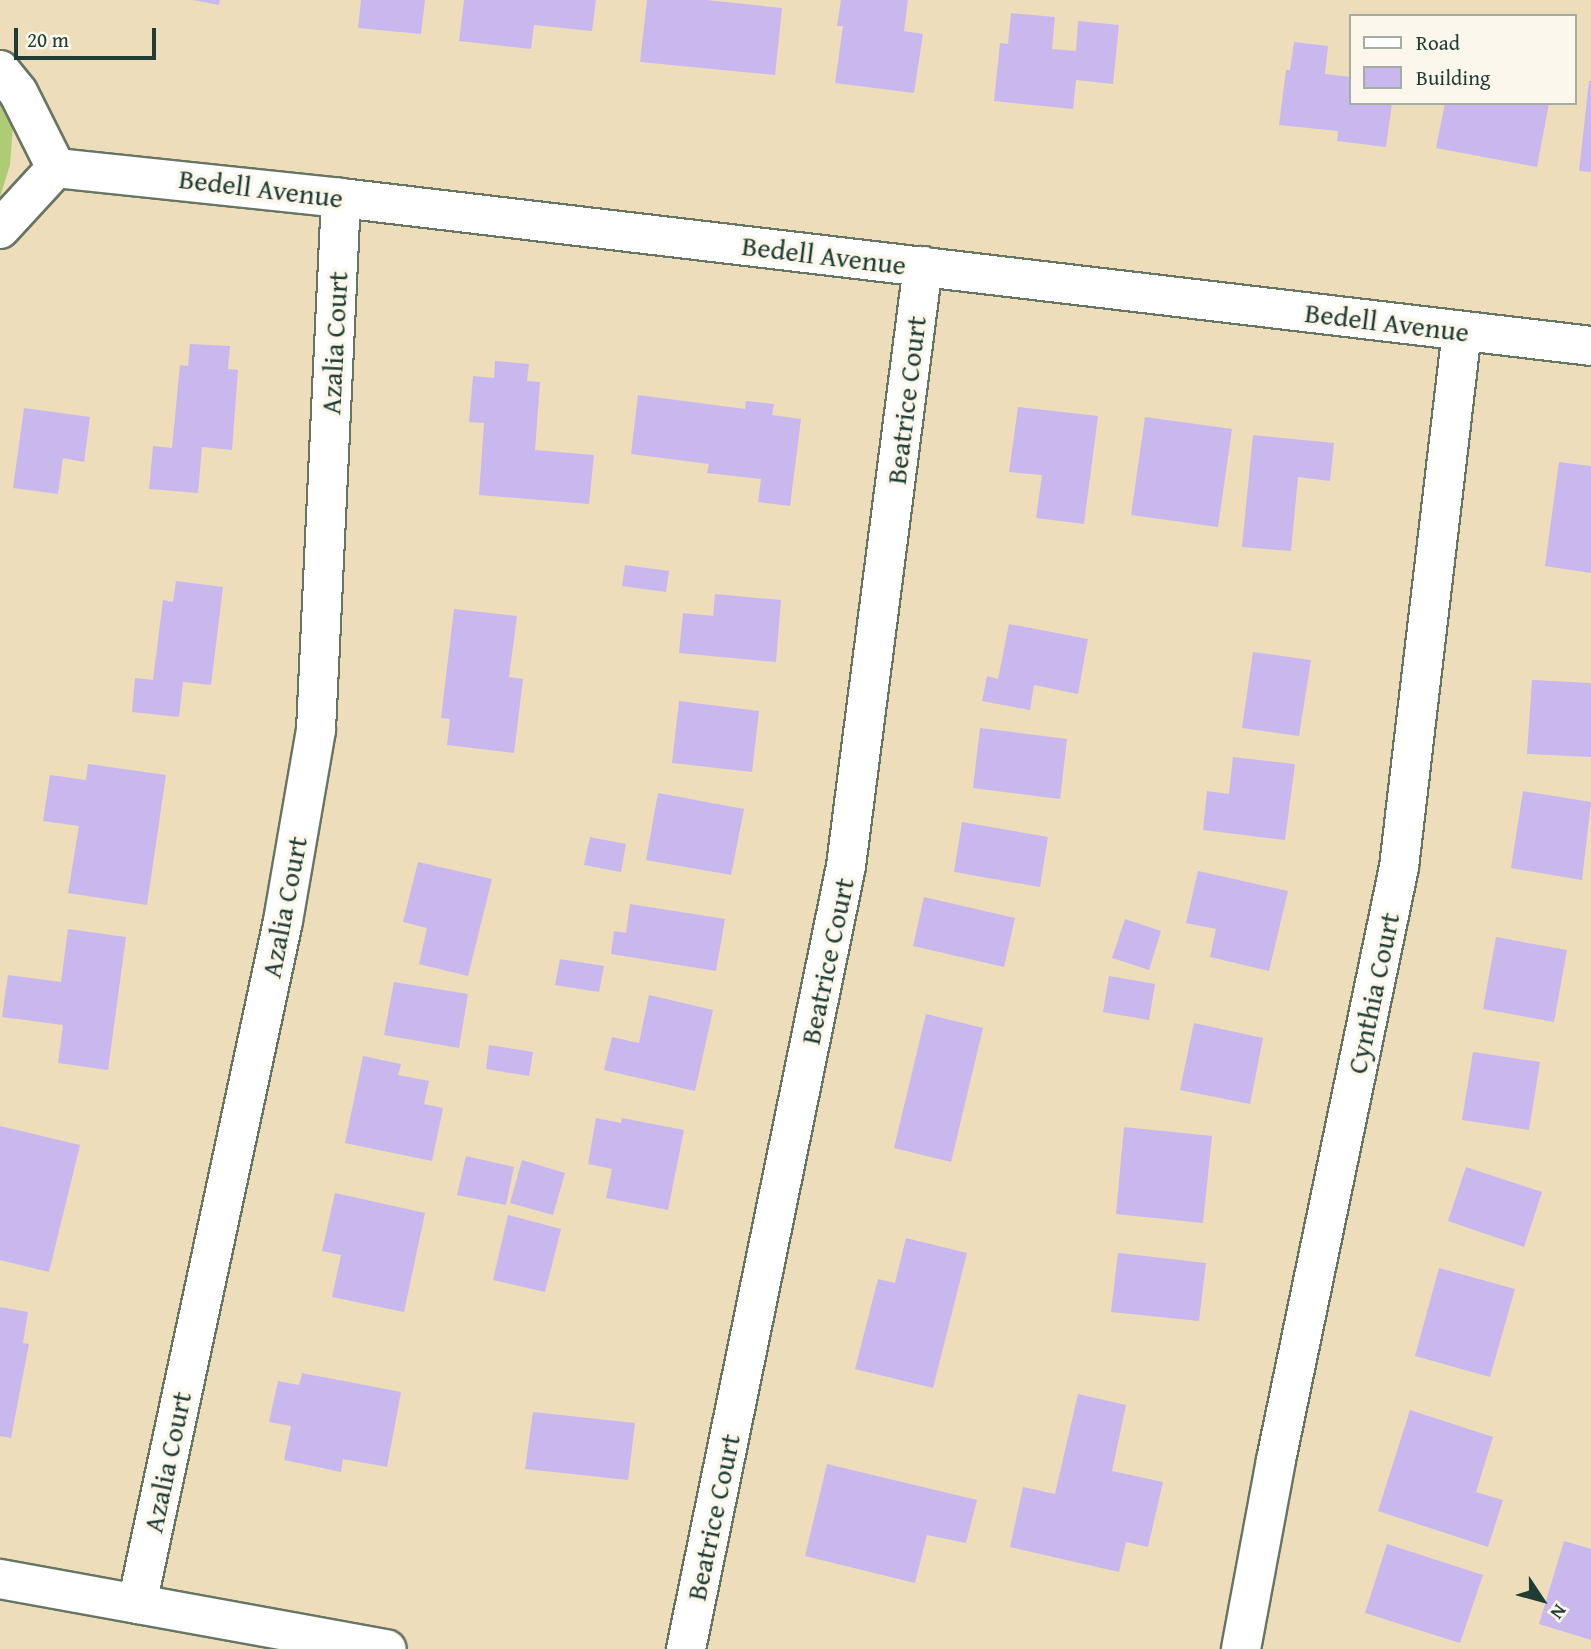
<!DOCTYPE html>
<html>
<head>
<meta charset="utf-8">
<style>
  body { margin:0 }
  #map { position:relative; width:1591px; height:1649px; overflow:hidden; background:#edddba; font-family:"Gentium Book Plus",serif }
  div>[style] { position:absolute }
  .green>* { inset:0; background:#aecc73 }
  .building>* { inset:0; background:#c9b8ee }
  .roads { filter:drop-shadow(2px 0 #677563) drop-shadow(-2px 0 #677563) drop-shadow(0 2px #677563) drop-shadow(0 -2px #677563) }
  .street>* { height:38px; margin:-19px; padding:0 19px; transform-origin:19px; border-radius:19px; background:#fff }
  span { translate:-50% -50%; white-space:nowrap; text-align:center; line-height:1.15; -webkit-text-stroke:7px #fbf7ec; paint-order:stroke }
  .street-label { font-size:28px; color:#1f3d34 }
  .legend { position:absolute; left:1349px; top:14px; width:228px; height:91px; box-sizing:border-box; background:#fbf7ec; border:2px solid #a3ada2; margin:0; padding:9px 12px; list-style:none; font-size:21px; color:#1f3d34 }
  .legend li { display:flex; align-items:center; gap:14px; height:35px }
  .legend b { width:35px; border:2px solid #a3ada2 }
  .north { position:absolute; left:1507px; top:1565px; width:70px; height:70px; -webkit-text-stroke:5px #fbf7ec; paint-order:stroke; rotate:126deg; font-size:19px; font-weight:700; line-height:28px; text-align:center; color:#1f3d34 }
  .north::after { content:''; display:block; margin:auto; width:24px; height:32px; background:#1f3d34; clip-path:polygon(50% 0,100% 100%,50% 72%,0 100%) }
  .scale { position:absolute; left:14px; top:28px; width:142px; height:32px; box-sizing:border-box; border:4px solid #1f3d34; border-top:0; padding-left:9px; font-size:21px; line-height:24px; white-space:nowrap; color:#1f3d34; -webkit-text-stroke:5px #fbf7ec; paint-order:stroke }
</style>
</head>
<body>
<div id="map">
  <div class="green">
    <i style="clip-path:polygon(0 85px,14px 112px,10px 165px,0 197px)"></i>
  </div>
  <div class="building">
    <i style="clip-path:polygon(193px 0,220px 0,219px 5px)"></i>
    <i style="clip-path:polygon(361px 0,425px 0,421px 34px,358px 28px)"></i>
    <i style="clip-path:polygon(464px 0,596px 0,592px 31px,534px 25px,531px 49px,459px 41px)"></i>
    <i style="clip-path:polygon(647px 0,706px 0,782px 8px,775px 75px,640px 62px)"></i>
    <i style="clip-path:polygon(841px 0,908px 0,904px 31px,923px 34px,914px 93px,835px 83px,843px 26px,837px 26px)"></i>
    <i style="clip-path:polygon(1011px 13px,1055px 17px,1052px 49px,1076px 51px,1078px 21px,1119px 25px,1113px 84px,1076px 80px,1073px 109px,994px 101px,1000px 43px,1008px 44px)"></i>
    <i style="clip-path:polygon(1294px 42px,1328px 46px,1325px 74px,1351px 77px,1351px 103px,1392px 103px,1386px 147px,1337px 141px,1338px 131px,1279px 125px,1286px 70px,1290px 70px)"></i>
    <i style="clip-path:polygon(1589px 81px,1591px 81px,1591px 172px,1579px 171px)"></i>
    <i style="clip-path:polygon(1445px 103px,1549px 103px,1537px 167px,1436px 148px)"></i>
    <i style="clip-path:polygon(190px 344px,230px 346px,228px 369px,238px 370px,232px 450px,202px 447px,198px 493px,149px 489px,153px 446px,172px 448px,180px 365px,188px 366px)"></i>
    <i style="clip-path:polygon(495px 361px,529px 364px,527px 381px,540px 382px,535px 450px,594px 455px,589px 504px,479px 495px,484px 423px,469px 422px,473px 376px,494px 378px)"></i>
    <i style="clip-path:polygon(638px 395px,745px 409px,746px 401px,774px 404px,772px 415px,801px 419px,790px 506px,758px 502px,761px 479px,707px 473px,709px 464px,631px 454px)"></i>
    <i style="clip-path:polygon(1018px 407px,1098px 416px,1084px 524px,1036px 518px,1042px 475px,1009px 472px)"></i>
    <i style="clip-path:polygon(24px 408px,90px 417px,84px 462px,63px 458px,58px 494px,13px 488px)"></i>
    <i style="clip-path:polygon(1145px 417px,1232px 429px,1218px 527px,1131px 515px)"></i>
    <i style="clip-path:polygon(1253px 435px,1334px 443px,1330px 481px,1298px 477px,1291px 551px,1242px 547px)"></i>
    <i style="clip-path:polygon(1559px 462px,1591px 466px,1591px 573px,1545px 566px)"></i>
    <i style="clip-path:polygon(625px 565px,669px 571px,666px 592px,622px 586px)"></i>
    <i style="clip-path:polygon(176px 581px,223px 587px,211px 685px,183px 682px,179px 717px,132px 712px,135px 678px,153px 680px,163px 600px,173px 602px)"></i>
    <i style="clip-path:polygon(715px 594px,781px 600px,776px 662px,679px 653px,683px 613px,713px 616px)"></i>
    <i style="clip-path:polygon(454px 609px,517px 616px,509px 677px,523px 679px,514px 753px,447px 745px,450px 719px,441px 718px)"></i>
    <i style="clip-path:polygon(1009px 624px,1088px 639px,1078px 694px,1034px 685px,1030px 710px,982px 701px,987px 676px,998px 679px)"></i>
    <i style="clip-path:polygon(1253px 652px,1311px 660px,1299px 736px,1242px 728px)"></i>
    <i style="clip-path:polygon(1532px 680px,1591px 683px,1591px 757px,1527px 754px)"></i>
    <i style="clip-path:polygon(679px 701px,759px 711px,752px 772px,672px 763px)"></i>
    <i style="clip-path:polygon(980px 728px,1067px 739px,1060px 799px,973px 788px)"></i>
    <i style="clip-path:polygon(1233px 757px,1295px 764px,1285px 840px,1203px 830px,1207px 791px,1229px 794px)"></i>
    <i style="clip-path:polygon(88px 764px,166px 775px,147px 905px,68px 893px,79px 826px,43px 821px,50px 775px,86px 780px)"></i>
    <i style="clip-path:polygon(1523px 791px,1591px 802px,1582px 880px,1511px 868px)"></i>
    <i style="clip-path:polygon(658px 793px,744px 809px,731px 875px,646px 860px)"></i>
    <i style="clip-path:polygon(962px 822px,1048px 837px,1040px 887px,954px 872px)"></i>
    <i style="clip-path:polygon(590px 837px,626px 844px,621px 872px,584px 865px)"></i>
    <i style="clip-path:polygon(418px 862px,492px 879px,468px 976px,419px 964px,427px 928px,403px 922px)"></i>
    <i style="clip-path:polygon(1198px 871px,1288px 891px,1269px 971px,1210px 957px,1216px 929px,1186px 923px)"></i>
    <i style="clip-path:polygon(924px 897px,1015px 918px,1004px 967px,913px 946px)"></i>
    <i style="clip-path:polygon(630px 904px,725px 919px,716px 971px,611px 954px,614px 931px,626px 933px)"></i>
    <i style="clip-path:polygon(1125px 919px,1161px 931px,1149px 970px,1112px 958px)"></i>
    <i style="clip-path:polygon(68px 929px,126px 937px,108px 1070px,58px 1063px,63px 1025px,2px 1017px,8px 975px,61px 982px)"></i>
    <i style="clip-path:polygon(1496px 937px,1567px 950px,1554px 1022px,1483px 1009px)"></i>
    <i style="clip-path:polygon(560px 959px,604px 966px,599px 992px,555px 985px)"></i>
    <i style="clip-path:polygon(1109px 976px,1155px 984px,1149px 1020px,1103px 1012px)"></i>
    <i style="clip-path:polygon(394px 982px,468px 994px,459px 1048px,384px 1035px)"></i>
    <i style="clip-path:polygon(649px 995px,713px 1010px,695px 1091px,604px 1070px,612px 1037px,639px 1043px)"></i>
    <i style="clip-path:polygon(926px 1014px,983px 1028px,951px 1162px,894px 1148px)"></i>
    <i style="clip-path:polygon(1194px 1023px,1263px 1038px,1250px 1104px,1180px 1090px)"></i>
    <i style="clip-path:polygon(489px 1045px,533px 1052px,529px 1076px,486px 1069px)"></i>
    <i style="clip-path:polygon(1473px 1052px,1540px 1062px,1529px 1130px,1462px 1120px)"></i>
    <i style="clip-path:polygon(363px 1056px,401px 1064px,398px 1075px,429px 1081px,424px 1104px,443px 1108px,432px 1161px,345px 1143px)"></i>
    <i style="clip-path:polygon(596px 1118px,621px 1123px,622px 1118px,684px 1130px,668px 1210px,606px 1198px,612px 1169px,588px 1164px)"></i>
    <i style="clip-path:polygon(0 1126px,80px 1145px,49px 1272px,0 1260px)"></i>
    <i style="clip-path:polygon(1124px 1127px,1212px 1136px,1203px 1223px,1116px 1214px)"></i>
    <i style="clip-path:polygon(466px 1156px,514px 1167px,506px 1205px,457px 1195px)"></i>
    <i style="clip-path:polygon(522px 1160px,565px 1173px,553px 1215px,510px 1203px)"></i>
    <i style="clip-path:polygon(1466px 1167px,1542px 1192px,1524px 1247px,1448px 1221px)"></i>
    <i style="clip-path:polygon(335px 1193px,425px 1213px,404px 1312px,332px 1297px,341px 1255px,322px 1251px)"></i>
    <i style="clip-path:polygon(508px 1215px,561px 1229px,545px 1292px,493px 1280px)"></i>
    <i style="clip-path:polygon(906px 1238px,967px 1253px,933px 1388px,855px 1369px,878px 1279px,895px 1283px)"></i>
    <i style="clip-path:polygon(1118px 1253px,1206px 1263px,1199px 1321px,1111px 1312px)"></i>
    <i style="clip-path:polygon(1439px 1268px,1515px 1289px,1490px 1377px,1415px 1356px)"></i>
    <i style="clip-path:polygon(0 1307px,28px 1312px,23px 1343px,29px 1344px,11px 1438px,0 1436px)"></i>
    <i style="clip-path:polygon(302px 1373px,401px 1392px,387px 1467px,343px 1459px,341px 1472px,284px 1460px,291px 1426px,269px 1422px,278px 1381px,299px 1385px)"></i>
    <i style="clip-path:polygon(1078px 1394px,1126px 1405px,1112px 1471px,1163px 1482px,1148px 1547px,1126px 1542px,1119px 1572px,1010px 1547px,1023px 1487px,1055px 1494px)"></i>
    <i style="clip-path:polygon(1410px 1410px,1493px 1437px,1476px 1492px,1503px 1500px,1488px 1547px,1378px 1511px)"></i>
    <i style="clip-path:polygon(533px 1412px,635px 1423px,628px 1480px,525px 1469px)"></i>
    <i style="clip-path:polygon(827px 1464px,977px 1500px,966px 1543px,927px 1535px,915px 1583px,805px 1556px)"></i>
    <i style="clip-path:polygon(1564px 1541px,1591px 1549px,1591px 1640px,1539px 1624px)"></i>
    <i style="clip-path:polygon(1387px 1544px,1483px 1575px,1460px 1643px,1365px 1613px)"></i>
  </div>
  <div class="roads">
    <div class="street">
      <i style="left:0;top:70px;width:28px;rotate:51deg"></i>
      <i style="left:18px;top:92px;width:85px;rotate:63.4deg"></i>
      <i style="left:56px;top:168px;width:287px;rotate:6deg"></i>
      <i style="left:341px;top:198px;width:1259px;rotate:6.75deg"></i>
      <i style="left:0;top:229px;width:83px;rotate:-47.4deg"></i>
      <i style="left:0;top:1579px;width:393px;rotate:10.3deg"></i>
      <i style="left:137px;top:1604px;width:698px;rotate:-77.93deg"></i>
      <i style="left:283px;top:921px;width:194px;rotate:-80.2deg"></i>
      <i style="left:316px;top:730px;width:533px;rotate:-87.31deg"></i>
      <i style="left:686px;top:1649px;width:799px;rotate:-78.45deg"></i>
      <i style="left:846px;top:866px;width:605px;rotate:-82.69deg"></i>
      <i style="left:1241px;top:1649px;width:192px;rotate:-79.5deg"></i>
      <i style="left:1276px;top:1460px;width:606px;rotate:-78.28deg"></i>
      <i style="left:1399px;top:867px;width:540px;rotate:-83.3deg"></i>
    </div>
  </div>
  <div class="street-label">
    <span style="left:261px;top:188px;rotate:7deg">Bedell Avenue</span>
    <span style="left:824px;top:255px;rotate:7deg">Bedell Avenue</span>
    <span style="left:1387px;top:322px;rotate:7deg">Bedell Avenue</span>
    <span style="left:334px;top:343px;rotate:-87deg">Azalia Court</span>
    <span style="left:906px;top:400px;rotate:-83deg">Beatrice Court</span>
    <span style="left:284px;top:907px;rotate:-79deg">Azalia Court</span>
    <span style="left:827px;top:961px;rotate:-78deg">Beatrice Court</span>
    <span style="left:1373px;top:993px;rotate:-78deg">Cynthia Court</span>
    <span style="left:167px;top:1462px;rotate:-78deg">Azalia Court</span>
    <span style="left:713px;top:1517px;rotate:-78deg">Beatrice Court</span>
  </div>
  <ul class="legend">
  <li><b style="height:9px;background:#fff"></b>Road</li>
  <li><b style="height:19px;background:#c9b8ee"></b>Building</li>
  </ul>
  <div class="north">N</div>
  <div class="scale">20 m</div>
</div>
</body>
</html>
